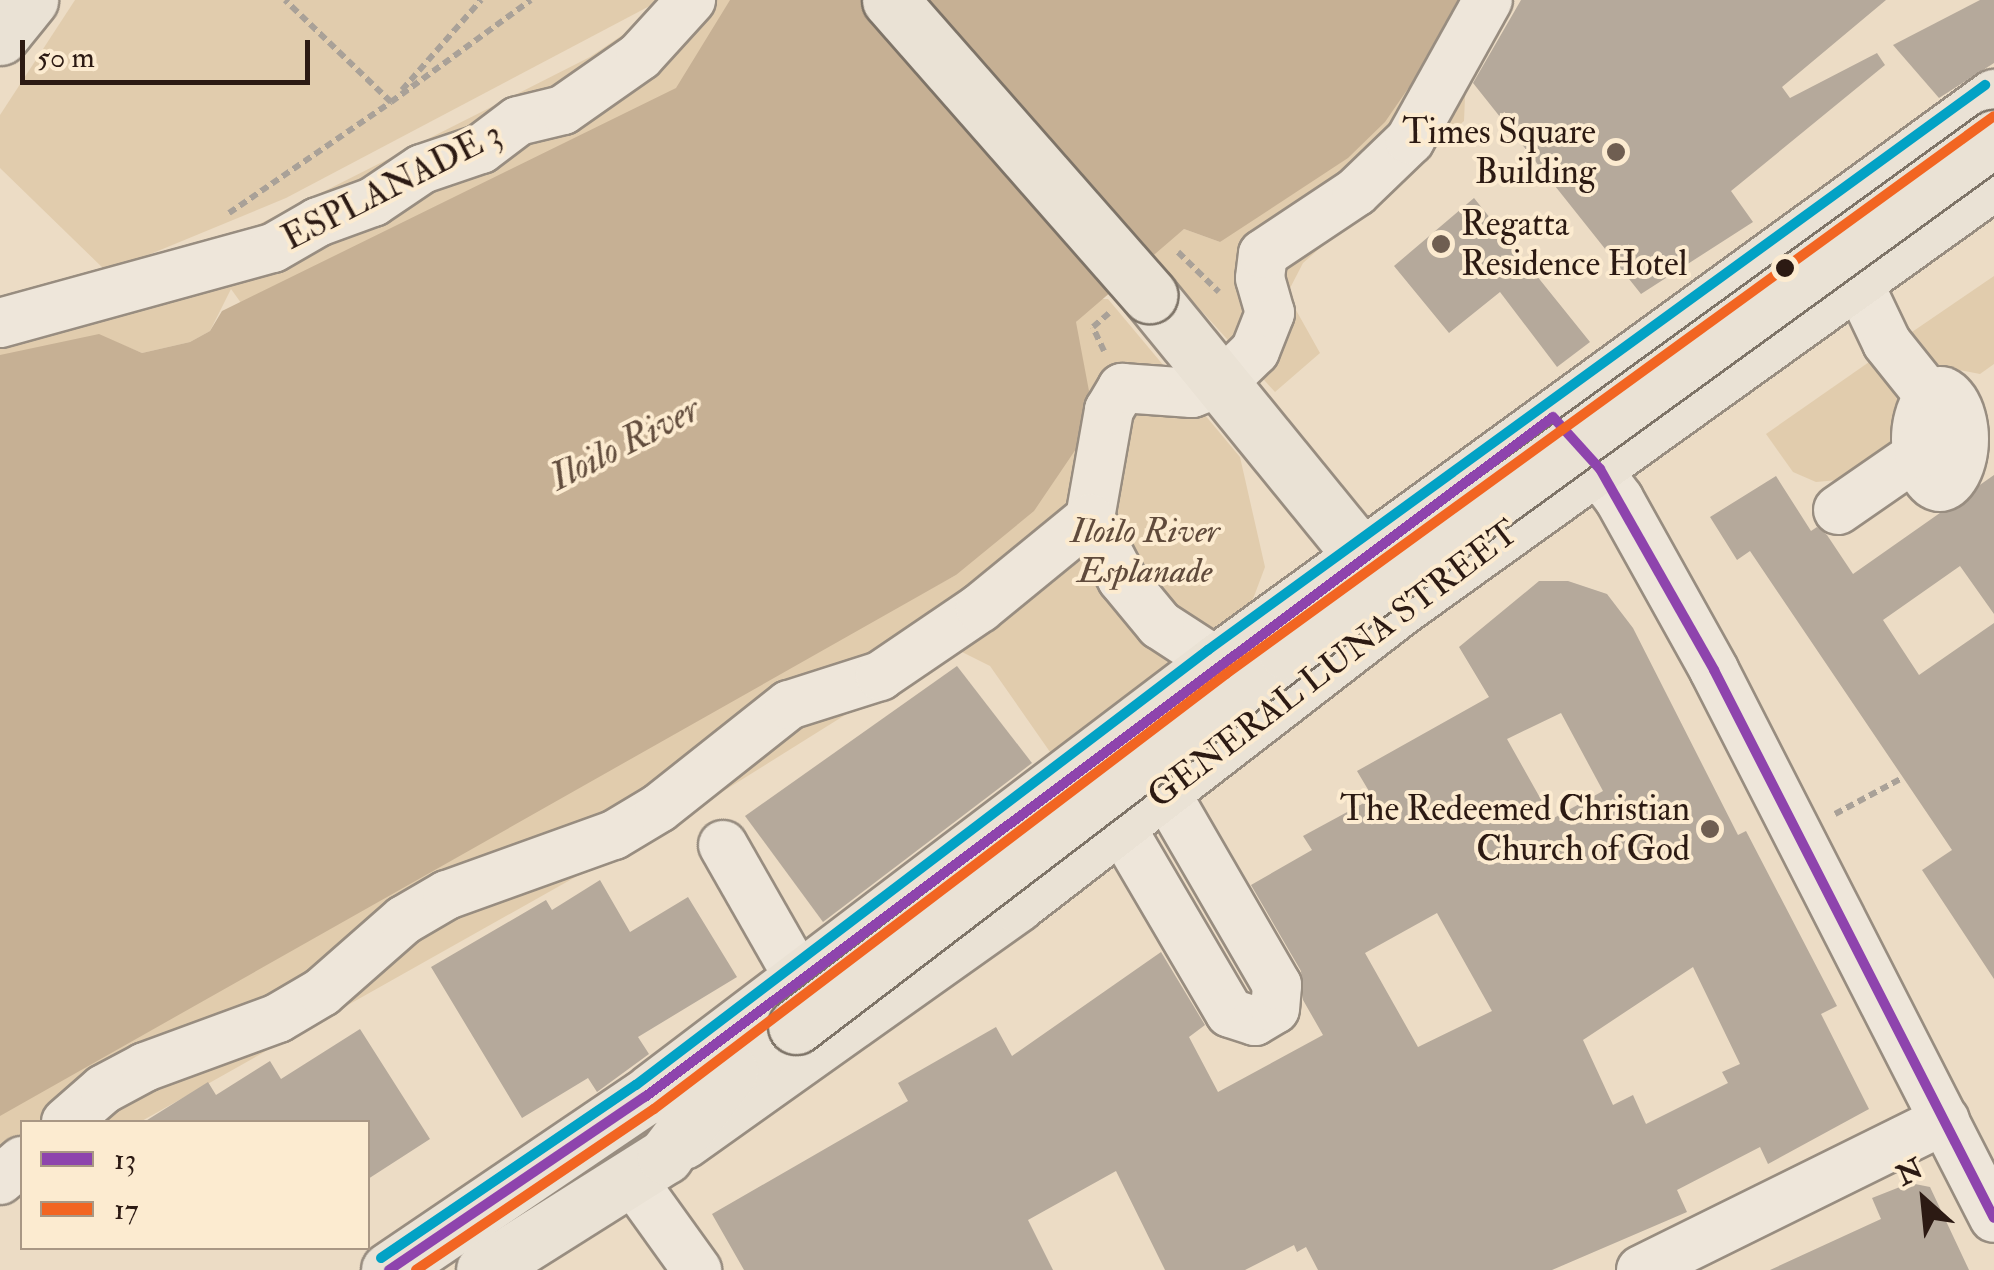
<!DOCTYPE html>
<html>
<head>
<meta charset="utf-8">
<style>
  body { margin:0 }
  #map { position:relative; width:1994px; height:1270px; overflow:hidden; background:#ecdcc5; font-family:"IM FELL Double Pica",serif }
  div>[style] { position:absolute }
  .green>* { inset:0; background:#e1ccad }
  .water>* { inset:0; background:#c6b094 }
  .building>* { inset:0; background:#b5a99b }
  .path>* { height:6px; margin-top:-3px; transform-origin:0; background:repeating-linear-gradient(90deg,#a9a198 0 8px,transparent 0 13px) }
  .roads { filter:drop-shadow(2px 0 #988d80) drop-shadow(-2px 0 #988d80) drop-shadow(0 2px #988d80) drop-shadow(0 -2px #988d80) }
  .minor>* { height:48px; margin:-24px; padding:0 24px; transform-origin:24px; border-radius:24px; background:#eee6da }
  .minor>.ring { margin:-24px; padding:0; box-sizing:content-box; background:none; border:48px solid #eee6da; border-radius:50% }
  .major>* { height:55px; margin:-27.5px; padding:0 27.5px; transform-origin:27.5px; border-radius:27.5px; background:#eae2d5 }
  .highway>* { height:55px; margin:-27.5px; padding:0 27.5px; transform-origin:27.5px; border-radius:27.5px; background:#eae2d5 }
  .bridges { filter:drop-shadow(2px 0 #7e7468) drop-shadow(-2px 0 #7e7468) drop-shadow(0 2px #7e7468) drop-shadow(0 -2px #7e7468) }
  .major-bridge>* { height:55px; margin:-27.5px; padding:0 27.5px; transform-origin:27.5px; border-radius:27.5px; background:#eae2d5 }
  .highway-bridge>* { height:55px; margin:-27.5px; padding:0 27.5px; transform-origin:27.5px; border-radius:27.5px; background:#eae2d5 }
  .bus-1>* { height:10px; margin:-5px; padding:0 5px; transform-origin:5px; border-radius:5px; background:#8e44ad }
  .bus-2>* { height:10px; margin:-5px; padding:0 5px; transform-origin:5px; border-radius:5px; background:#f26522 }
  .bus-3>* { height:10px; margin:-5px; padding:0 5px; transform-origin:5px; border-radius:5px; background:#02a2c5 }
  .dots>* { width:28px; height:28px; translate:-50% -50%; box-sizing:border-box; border:5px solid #fcebd0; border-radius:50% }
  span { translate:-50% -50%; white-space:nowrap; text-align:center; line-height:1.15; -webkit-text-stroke:8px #fcebd0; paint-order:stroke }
  .poi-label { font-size:35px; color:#2c1a13 }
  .right { translate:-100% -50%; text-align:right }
  .left { translate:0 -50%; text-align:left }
  .street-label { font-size:35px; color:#2c1a13 }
  .park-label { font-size:35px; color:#604b3c; font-style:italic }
  .water-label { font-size:38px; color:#634e3e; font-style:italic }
  .legend { position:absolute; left:20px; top:1120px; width:350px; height:130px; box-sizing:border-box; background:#fcebd0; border:2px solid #a99784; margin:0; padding:12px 18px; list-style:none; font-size:30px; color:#2c1a13 }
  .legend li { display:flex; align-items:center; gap:20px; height:50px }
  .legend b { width:50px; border:2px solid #a99784 }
  .north { position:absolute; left:1874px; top:1150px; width:100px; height:100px; -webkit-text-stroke:8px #fcebd0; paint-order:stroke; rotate:333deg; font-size:28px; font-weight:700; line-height:40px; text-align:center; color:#2c1a13 }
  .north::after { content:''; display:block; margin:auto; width:35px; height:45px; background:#2c1a13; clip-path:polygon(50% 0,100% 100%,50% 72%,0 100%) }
  .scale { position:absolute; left:20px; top:40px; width:290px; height:45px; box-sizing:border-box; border:5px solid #2c1a13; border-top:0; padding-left:12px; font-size:30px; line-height:35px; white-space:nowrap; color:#2c1a13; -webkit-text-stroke:8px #fcebd0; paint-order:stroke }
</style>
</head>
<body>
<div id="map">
  <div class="green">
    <i style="clip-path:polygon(75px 0,661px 0,286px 198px,107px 272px,0 168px,0 115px)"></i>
    <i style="clip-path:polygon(674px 0,810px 0,809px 28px,249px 314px,231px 289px,210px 331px,190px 342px,142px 353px,99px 335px,0 404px,0 303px,228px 240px,590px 57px)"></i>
    <i style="clip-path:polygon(1449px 0,1513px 0,1509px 16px,1466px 74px,1464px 121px,1303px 263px,1287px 294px,1320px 353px,1275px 392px,1150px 254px,1184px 229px,1220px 242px)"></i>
    <i style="clip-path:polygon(1994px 276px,1994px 364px,1980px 374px,1939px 366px,1912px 332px)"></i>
    <i style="clip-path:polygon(1097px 299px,1108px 299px,1240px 457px,1265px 567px,1244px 623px,1057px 762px,990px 666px,960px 651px,941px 655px,682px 817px,140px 1122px,22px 1122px,22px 1192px,0 1206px,0 1091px,956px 575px,1076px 322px)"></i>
    <i style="clip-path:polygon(1872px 360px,1897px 399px,1897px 437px,1838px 480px,1816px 482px,1793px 472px,1766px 434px)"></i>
  </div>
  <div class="water">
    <i style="clip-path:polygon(730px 0,1469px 0,1385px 122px,1348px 158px,1220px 242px,1184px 229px,1076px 322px,1089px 391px,1076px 449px,1034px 511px,956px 575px,0 1116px,0 355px,99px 334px,142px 353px,190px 342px,210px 331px,222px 311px,676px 88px)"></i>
  </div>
  <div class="building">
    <i style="clip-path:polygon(1521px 0,1886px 0,1782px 87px,1790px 98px,1877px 53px,1885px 65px,1731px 191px,1753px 222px,1641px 294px,1473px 83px)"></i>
    <i style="clip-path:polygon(1980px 0,1994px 0,1994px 63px,1939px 98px,1893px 45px)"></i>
    <i style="clip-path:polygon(1474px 198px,1590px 342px,1557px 367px,1500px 292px,1449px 333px,1394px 266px)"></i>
    <i style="clip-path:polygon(1994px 475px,1994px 614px,1960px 566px,1883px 620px,1919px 675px,1994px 623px,1994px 979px,1922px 870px,1952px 850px,1750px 551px,1737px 560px,1710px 517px,1776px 476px,1811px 531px,1817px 527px,1827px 535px,1853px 574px)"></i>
    <i style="clip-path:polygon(evenodd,1539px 581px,1568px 581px,1607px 594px,1633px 628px,1738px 835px,1746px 831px,1837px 1006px,1821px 1014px,1869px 1109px,1768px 1164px,1760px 1147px,1677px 1190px,1687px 1212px,1552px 1270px,1318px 1270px,1306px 1247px,1297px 1252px,1294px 1245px,1245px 1270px,1165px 1270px,1116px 1171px,1028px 1220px,1053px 1270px,744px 1270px,712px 1214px,908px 1101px,898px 1083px,996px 1027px,1012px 1056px,1161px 952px,1205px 1025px,1189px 1037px,1218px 1092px,1323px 1035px,1303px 1000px,1301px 971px,1251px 885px,1312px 850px,1303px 836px,1373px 798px,1357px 771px,1489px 697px,1459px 647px,1539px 581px,1561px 713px,1603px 791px,1552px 819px,1507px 739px,1561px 713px,1539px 581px,1437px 913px,1492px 1011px,1418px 1047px,1365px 953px,1437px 913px,1539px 581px,1693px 967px,1740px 1064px,1722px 1072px,1728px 1083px,1646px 1124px,1633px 1095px,1613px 1105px,1583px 1040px,1693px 967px)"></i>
    <i style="clip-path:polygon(957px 666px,1032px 763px,823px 922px,745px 816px)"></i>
    <i style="clip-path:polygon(600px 880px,630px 932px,688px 897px,737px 977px,638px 1037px,649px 1054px,597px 1092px,588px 1078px,522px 1118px,431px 967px,546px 900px,552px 910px)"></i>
    <i style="clip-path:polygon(360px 1029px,430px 1139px,368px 1179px,368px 1122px,144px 1122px,208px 1082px,216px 1095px,270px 1061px,281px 1079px)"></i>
    <i style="clip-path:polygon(1910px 1183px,1930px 1187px,1969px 1270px,1770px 1270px,1881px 1219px,1872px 1198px)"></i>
  </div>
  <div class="path">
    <i style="left:402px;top:90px;width:120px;rotate:-48.7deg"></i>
    <i style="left:391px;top:102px;width:173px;rotate:-36.1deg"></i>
    <i style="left:229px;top:213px;width:196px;rotate:-34.4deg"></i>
    <i style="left:391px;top:102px;width:147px;rotate:-136.1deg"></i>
    <i style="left:1178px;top:252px;width:57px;rotate:44.3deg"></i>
    <i style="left:1104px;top:351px;width:26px;rotate:-115deg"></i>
    <i style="left:1093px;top:327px;width:21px;rotate:-41deg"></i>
    <i style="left:1835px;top:814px;width:76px;rotate:-28.2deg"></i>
  </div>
  <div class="roads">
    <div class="minor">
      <i style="left:1856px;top:278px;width:72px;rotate:64.5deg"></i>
      <i style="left:1887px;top:343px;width:64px;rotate:51.3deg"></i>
      <i style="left:0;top:323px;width:283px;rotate:-15.4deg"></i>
      <i style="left:273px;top:248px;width:52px;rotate:-30deg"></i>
      <i style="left:318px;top:222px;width:59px;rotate:-20deg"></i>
      <i style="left:373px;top:202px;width:59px;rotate:-34deg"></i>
      <i style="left:422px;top:169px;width:62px;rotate:-18.7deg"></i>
      <i style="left:481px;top:149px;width:46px;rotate:-37.1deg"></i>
      <i style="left:518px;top:121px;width:46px;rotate:-13.7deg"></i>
      <i style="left:563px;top:110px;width:94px;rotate:-35deg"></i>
      <i style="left:640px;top:56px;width:76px;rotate:-47.7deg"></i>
      <i class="ring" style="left:1916px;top:391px;width:-8px;height:-8px"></i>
      <i style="left:1574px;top:439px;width:75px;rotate:53.1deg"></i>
      <i style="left:1619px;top:499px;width:196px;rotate:60.9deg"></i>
      <i style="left:1714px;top:670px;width:615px;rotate:62.94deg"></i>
      <i style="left:1838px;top:510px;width:98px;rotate:-34.7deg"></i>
      <i style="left:1919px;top:454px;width:26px;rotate:-65deg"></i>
      <i style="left:1217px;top:662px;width:68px;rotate:-147deg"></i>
      <i style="left:1160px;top:625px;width:60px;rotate:-129.6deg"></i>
      <i style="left:1122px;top:579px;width:69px;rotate:-117.7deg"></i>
      <i style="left:1090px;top:518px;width:110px;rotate:-80deg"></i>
      <i style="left:1109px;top:410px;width:26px;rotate:-59deg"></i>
      <i style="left:1122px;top:388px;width:70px;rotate:4.1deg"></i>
      <i style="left:1192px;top:393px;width:34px;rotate:-21deg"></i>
      <i style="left:1224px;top:381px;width:43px;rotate:-44.1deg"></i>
      <i style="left:1255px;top:351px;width:41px;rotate:-68.5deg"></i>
      <i style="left:1270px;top:313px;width:36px;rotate:-106deg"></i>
      <i style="left:1260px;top:278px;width:24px;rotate:-83deg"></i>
      <i style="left:1263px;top:254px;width:112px;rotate:-33.7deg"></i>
      <i style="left:1356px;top:192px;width:75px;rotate:-43.9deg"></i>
      <i style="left:1410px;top:140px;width:160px;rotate:-60.9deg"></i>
      <i style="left:1119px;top:824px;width:219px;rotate:59.6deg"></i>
      <i style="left:1230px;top:1013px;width:26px;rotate:18deg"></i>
      <i style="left:1255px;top:1021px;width:23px;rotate:-31deg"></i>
      <i style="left:1275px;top:1009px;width:24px;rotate:-85deg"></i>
      <i style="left:1277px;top:985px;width:225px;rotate:-120.1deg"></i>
      <i style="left:723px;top:845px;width:158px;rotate:60.3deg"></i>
      <i style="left:66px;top:1122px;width:50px;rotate:-41deg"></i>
      <i style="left:104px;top:1089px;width:47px;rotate:-28.2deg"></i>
      <i style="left:145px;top:1067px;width:142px;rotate:-20.2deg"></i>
      <i style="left:278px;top:1018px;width:51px;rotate:-30.6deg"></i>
      <i style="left:322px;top:992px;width:109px;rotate:-41.3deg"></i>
      <i style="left:404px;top:920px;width:50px;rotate:-30.2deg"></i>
      <i style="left:447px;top:895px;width:177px;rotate:-19.8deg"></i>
      <i style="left:614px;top:835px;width:52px;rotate:-31deg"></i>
      <i style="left:659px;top:808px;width:166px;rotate:-38.4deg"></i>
      <i style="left:789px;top:705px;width:96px;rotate:-17.7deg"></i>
      <i style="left:880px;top:676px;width:121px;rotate:-34.2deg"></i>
      <i style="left:980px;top:608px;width:142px;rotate:-39.3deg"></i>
      <i style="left:0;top:1180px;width:29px;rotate:-41deg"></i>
      <i style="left:633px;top:1181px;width:110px;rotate:54.3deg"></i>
      <i style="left:1641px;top:1270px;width:339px;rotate:-26.3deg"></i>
    </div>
    <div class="major">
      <i style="left:0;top:37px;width:48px;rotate:-51deg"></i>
      <i style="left:1149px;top:295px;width:372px;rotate:50.8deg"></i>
      <i style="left:651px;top:1092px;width:711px;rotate:-37.22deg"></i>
      <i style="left:1217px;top:662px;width:961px;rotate:-36.02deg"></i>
      <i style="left:683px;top:1141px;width:409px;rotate:-35.4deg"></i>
      <i style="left:1016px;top:904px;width:489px;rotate:-37.7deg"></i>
      <i style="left:1403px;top:605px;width:727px;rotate:-35.66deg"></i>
    </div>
    <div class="highway">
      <i style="left:389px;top:1270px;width:309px;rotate:-34.1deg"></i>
      <i style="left:645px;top:1097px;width:89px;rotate:-17deg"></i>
      <i style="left:730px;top:1071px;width:80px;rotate:-34.3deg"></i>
      <i style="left:484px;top:1270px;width:214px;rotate:-32.2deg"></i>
      <i style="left:665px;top:1156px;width:107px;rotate:-52.6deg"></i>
    </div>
  </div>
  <div class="bridges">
    <div class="major-bridge">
      <i style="left:890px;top:0;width:393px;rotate:48.7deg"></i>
    </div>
    <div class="highway-bridge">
      <i style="left:796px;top:1026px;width:616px;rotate:-37.35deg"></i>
      <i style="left:1286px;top:652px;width:875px;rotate:-35.98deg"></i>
    </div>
  </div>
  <div class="bus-1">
    <i style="left:389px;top:1270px;width:309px;rotate:-34.1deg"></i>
    <i style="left:645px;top:1097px;width:1134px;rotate:-36.83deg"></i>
    <i style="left:1553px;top:417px;width:70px;rotate:47.9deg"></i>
    <i style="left:1600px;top:469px;width:231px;rotate:60.4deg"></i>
    <i style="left:1714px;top:670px;width:615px;rotate:62.94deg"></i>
  </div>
  <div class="bus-2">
    <i style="left:416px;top:1270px;width:287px;rotate:-34.1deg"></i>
    <i style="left:654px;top:1109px;width:719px;rotate:-37.25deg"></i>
    <i style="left:1226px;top:674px;width:949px;rotate:-36deg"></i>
  </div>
  <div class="bus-3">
    <i style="left:381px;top:1258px;width:308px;rotate:-34.2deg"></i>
    <i style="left:636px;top:1085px;width:719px;rotate:-37.25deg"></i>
    <i style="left:1208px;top:650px;width:961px;rotate:-36.02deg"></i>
  </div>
  <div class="dots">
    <i style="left:1616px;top:152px;background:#6f5e51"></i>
    <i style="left:1441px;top:244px;background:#6f5e51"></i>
    <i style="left:1785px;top:268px;background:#2c1a13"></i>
    <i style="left:1710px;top:829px;background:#6f5e51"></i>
  </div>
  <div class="poi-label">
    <span class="right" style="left:1596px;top:152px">Times Square<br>Building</span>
    <span class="left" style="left:1461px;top:244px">Regatta<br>Residence Hotel</span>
    <span class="right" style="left:1690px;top:829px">The Redeemed Christian<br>Church of God</span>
  </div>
  <div class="street-label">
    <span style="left:392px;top:186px;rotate:-27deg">ESPLANADE 3</span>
    <span style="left:1333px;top:664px;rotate:-37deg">GENERAL LUNA STREET</span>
  </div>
  <div class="park-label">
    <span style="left:1145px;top:551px">Iloilo River<br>Esplanade</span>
  </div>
  <div class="water-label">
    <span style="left:625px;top:444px;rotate:-27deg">Iloilo River</span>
  </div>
  <ul class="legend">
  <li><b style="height:12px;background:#8e44ad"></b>13</li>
  <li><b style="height:12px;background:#f26522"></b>17</li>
  </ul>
  <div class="north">N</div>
  <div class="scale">50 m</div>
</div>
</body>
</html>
